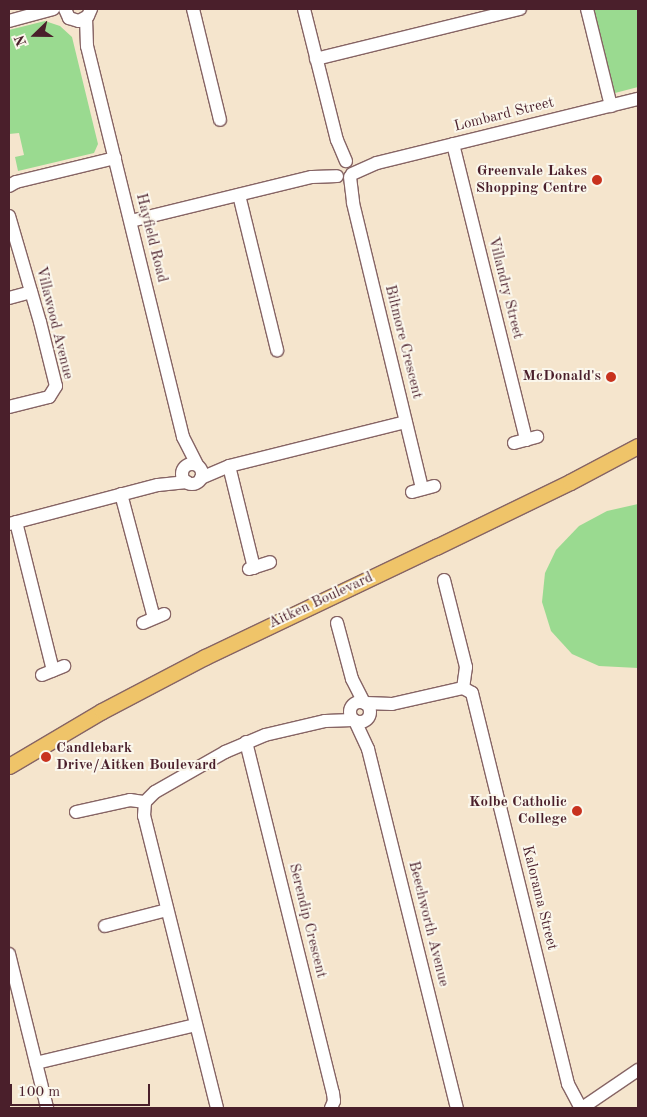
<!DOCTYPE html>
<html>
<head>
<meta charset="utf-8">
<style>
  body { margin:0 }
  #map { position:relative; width:647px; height:1117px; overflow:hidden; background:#f5e5cd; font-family:"Old Standard TT",serif }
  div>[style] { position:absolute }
  .green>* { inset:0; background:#9ada90 }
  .roads { filter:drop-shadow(1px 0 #866464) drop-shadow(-1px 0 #866464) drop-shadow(0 1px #866464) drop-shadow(0 -1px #866464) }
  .minor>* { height:12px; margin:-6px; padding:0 6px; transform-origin:6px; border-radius:6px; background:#fff }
  .minor>.ring { margin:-6px; padding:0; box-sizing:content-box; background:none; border:12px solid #fff; border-radius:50% }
  .major>* { height:15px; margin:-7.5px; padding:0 7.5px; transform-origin:7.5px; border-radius:7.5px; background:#efc469 }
  .dots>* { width:14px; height:14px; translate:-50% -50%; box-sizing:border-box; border:2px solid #fbf7ec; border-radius:50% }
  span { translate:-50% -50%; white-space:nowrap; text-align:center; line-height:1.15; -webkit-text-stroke:4px #fbf7ec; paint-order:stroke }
  .street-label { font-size:15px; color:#4a1f2b }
  .poi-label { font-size:15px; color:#4a1f2b; font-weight:700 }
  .right { translate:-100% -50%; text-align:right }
  .left { translate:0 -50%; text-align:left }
  .frame { position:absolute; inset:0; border:10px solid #4a1f2b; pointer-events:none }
  .north { position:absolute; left:10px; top:10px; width:50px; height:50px; -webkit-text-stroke:4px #fbf7ec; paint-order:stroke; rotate:248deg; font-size:14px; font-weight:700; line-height:20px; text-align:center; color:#4a1f2b }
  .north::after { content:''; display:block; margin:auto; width:18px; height:22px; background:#4a1f2b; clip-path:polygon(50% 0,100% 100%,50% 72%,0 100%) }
  .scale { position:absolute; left:10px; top:1084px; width:140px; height:22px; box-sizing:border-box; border:2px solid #4a1f2b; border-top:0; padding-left:6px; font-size:15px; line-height:18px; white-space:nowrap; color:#4a1f2b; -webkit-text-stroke:4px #fbf7ec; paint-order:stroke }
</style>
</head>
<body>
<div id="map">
  <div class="green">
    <i style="clip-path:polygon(593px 9px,638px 9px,638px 87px,615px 93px,614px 91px)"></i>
    <i style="clip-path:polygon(45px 21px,60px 26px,72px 37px,98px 144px,94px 153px,18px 171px,15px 157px,24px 155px,19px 133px,9px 134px,9px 30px)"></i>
    <i style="clip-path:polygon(638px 504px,638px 668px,599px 666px,572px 654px,551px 631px,542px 602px,545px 573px,556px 550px,579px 526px,607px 511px)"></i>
  </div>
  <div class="roads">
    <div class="minor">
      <i style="left:65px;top:9px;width:10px;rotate:66deg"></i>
      <i style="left:69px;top:18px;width:10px;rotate:17deg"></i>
      <i style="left:79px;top:21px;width:10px;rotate:-29deg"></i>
      <i style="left:88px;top:16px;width:8px;rotate:-67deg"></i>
      <i style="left:193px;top:9px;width:114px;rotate:76.3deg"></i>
      <i style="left:304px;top:9px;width:135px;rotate:75.9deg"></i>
      <i style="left:337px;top:140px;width:23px;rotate:67deg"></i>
      <i style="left:587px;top:9px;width:100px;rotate:76.1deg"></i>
      <i style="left:86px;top:18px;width:28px;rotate:88deg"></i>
      <i style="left:87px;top:46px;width:403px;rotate:76.2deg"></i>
      <i style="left:183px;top:437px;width:31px;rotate:63deg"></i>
      <i style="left:9px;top:21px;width:46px;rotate:-15.3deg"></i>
      <i style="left:316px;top:59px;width:210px;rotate:-13.8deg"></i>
      <i style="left:453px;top:144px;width:305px;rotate:76.1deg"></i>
      <i style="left:352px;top:174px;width:27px;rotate:-24deg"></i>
      <i style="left:377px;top:163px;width:269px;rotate:-13.8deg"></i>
      <i style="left:350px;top:177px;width:26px;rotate:83deg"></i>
      <i style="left:353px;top:203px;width:294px;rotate:76.4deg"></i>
      <i style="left:9px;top:186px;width:8px;rotate:-30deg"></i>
      <i style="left:16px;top:182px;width:102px;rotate:-13.6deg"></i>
      <i style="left:239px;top:195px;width:160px;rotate:76.2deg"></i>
      <i style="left:9px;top:216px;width:110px;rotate:73.7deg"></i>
      <i style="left:40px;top:322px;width:66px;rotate:76deg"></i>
      <i style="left:56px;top:386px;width:13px;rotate:122deg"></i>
      <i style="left:49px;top:397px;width:41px;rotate:166deg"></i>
      <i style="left:131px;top:221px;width:186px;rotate:-13.7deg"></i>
      <i style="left:312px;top:177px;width:25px;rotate:-2deg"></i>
      <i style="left:9px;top:298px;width:23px;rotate:-15deg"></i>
      <i style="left:514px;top:443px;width:24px;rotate:-15deg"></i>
      <i class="ring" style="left:182px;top:464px;width:8px;height:8px"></i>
      <i style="left:229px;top:466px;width:105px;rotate:76.2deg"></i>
      <i style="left:201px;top:478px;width:30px;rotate:-23deg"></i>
      <i style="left:229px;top:466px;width:182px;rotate:-14deg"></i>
      <i style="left:412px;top:492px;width:23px;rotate:-15deg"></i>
      <i style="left:121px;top:494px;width:128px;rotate:75.1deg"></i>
      <i style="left:16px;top:522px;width:153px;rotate:76deg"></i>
      <i style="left:9px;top:524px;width:154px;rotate:-14.7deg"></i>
      <i style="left:158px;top:485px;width:29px;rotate:-6deg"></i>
      <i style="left:249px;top:569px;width:22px;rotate:-18deg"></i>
      <i style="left:444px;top:580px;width:90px;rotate:75.8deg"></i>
      <i style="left:466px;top:667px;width:21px;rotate:98deg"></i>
      <i style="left:143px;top:623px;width:23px;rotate:-23deg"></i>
      <i style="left:337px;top:623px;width:58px;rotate:75deg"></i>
      <i style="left:352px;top:679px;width:27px;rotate:63deg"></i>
      <i style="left:42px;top:675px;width:24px;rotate:-22deg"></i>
      <i class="ring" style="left:350px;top:702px;width:8px;height:8px"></i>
      <i style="left:366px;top:703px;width:26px;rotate:2deg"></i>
      <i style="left:392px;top:704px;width:73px;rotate:-12.7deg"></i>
      <i style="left:463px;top:688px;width:10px;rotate:29deg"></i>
      <i style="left:472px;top:693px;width:403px;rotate:76.2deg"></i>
      <i style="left:568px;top:1084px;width:27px;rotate:62deg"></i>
      <i style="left:355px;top:721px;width:31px;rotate:65deg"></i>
      <i style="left:368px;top:749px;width:370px;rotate:76.1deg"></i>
      <i style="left:246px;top:742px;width:362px;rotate:76.1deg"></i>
      <i style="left:333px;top:1093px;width:8px;rotate:83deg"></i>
      <i style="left:334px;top:1101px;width:8px;rotate:113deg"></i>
      <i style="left:76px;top:812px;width:55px;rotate:-12.5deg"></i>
      <i style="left:130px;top:800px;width:15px;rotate:8deg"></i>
      <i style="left:105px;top:926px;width:64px;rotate:-14.5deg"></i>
      <i style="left:9px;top:954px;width:159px;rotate:76.1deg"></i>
      <i style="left:36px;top:1063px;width:164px;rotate:-13.4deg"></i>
      <i style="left:217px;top:1108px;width:301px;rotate:-104deg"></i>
      <i style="left:144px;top:816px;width:14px;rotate:-86deg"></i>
      <i style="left:145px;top:802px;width:14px;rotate:-45deg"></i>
      <i style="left:155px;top:792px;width:81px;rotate:-29.7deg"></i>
      <i style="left:225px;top:752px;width:43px;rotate:-23deg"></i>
      <i style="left:265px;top:735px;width:62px;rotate:-13.1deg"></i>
      <i style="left:325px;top:721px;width:28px;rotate:-2deg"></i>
      <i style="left:582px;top:1108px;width:68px;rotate:-34.2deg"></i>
    </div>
    <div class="major">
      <i style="left:9px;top:766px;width:108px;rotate:-30.6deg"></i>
      <i style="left:102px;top:711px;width:116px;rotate:-27.7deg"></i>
      <i style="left:205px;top:657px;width:256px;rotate:-25.5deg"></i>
      <i style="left:436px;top:547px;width:149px;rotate:-25.9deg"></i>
      <i style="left:570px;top:482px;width:77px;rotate:-27.9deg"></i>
    </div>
  </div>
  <div class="dots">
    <i style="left:597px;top:180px;background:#c8321e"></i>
    <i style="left:611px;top:377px;background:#c8321e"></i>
    <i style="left:46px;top:757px;background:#c8321e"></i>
    <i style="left:577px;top:811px;background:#c8321e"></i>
  </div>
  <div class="street-label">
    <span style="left:504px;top:115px;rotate:-14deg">Lombard Street</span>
    <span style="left:151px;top:238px;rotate:76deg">Hayfield Road</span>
    <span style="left:505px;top:288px;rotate:76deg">Villandry Street</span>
    <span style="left:54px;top:323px;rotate:76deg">Villawood Avenue</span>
    <span style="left:403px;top:342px;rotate:76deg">Biltmore Crescent</span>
    <span style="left:321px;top:601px;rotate:-25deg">Aitken Boulevard</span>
    <span style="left:539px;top:898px;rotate:76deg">Kalorama Street</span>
    <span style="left:307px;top:921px;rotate:76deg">Serendip Crescent</span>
    <span style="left:428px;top:924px;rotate:76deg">Beechworth Avenue</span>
  </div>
  <div class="poi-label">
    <span class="right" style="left:587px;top:180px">Greenvale Lakes<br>Shopping Centre</span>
    <span class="right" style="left:601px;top:377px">McDonald's</span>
    <span class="left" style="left:56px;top:757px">Candlebark<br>Drive/Aitken Boulevard</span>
    <span class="right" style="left:567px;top:811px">Kolbe Catholic<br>College</span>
  </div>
  <div class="frame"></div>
  <div class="north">N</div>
  <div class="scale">100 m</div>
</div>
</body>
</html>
